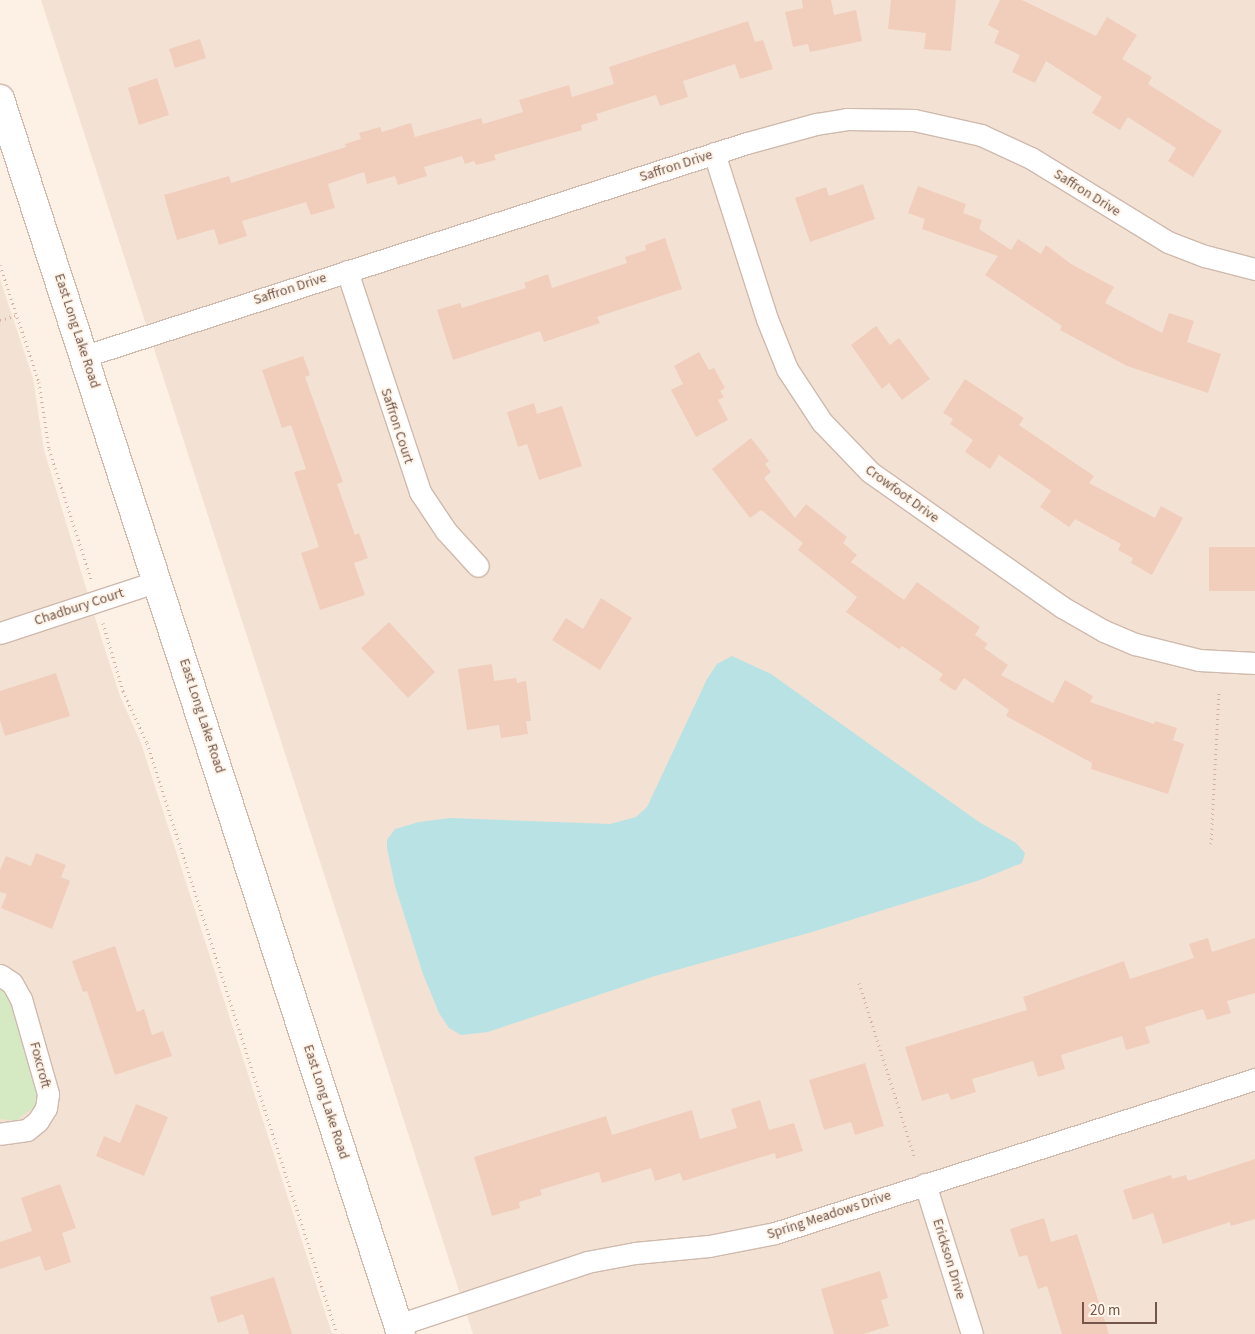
<!DOCTYPE html>
<html>
<head>
<meta charset="utf-8">
<style>
  body { margin:0 }
  #map { position:relative; width:1255px; height:1334px; overflow:hidden; background:#fcf1e4; font-family:"Source Sans 3",sans-serif }
  div>[style] { position:absolute }
  .residential>* { inset:0; background:#f3e2d3 }
  .green>* { inset:0; background:#d5e9c3 }
  .water>* { inset:0; background:#b9e2e5 }
  .building>* { inset:0; background:#f1cdbc }
  .path>* { height:3px; margin-top:-1.5px; transform-origin:0; background:repeating-linear-gradient(90deg,#d6b09f 0 1px,transparent 0 5px) }
  .roads { filter:drop-shadow(1px 0 #cfbaae) drop-shadow(-1px 0 #cfbaae) drop-shadow(0 1px #cfbaae) drop-shadow(0 -1px #cfbaae) }
  .minor>* { height:21px; margin:-10.5px; padding:0 10.5px; transform-origin:10.5px; border-radius:10.5px; background:#fff }
  .secondary>* { height:28px; margin:-14px; padding:0 14px; transform-origin:14px; border-radius:14px; background:#fff }
  span { translate:-50% -50%; white-space:nowrap; text-align:center; line-height:1.15; -webkit-text-stroke:4px #fff5ea; paint-order:stroke }
  .street-label { font-size:14px; color:#74564a }
  .scale { position:absolute; left:1082px; top:1302px; width:75px; height:22px; box-sizing:border-box; border:2px solid #74564a; border-top:0; padding-left:6px; font-size:15px; line-height:18px; white-space:nowrap; color:#74564a; -webkit-text-stroke:4px #fff5ea; paint-order:stroke }
</style>
</head>
<body>
<div id="map">
  <div class="residential">
    <i style="clip-path:polygon(41px 0,1255px 0,1255px 1334px,473px 1334px)"></i>
    <i style="clip-path:polygon(0 279px,33px 378px,44px 450px,101px 637px,120px 696px,141px 743px,332px 1334px,0 1334px)"></i>
  </div>
  <div class="green">
    <i style="clip-path:polygon(0 987px,11px 1003px,38px 1090px,34px 1107px,16px 1121px,0 1119px)"></i>
  </div>
  <div class="water">
    <i style="clip-path:polygon(732px 656px,771px 674px,979px 822px,1016px 843px,1025px 853px,1022px 863px,980px 880px,812px 932px,655px 976px,488px 1032px,461px 1035px,449px 1028px,439px 1013px,423px 974px,395px 886px,387px 848px,387px 840px,395px 829px,419px 822px,451px 818px,610px 824px,636px 817px,647px 807px,707px 679px,717px 664px)"></i>
  </div>
  <div class="building">
    <i style="clip-path:polygon(802px 0,831px 0,834px 15px,856px 10px,862px 41px,810px 52px,808px 44px,793px 47px,785px 12px,803px 8px)"></i>
    <i style="clip-path:polygon(891px 0,956px 0,951px 51px,924px 49px,926px 33px,888px 29px)"></i>
    <i style="clip-path:polygon(1000px 0,1022px 0,1096px 36px,1107px 17px,1137px 35px,1122px 59px,1152px 77px,1148px 84px,1222px 131px,1193px 177px,1168px 161px,1176px 148px,1128px 117px,1120px 130px,1092px 113px,1102px 97px,1046px 61px,1035px 83px,1012px 72px,1020px 55px,994px 43px,999px 31px,988px 25px)"></i>
    <i style="clip-path:polygon(748px 21px,755px 42px,763px 40px,773px 69px,740px 79px,735px 64px,683px 81px,688px 97px,660px 106px,656px 95px,596px 114px,598px 120px,581px 125px,582px 130px,494px 155px,496px 160px,476px 165px,474px 161px,465px 164px,462px 156px,424px 167px,427px 176px,398px 185px,395px 176px,367px 184px,364px 172px,328px 184px,335px 208px,311px 215px,306px 202px,242px 221px,247px 236px,219px 245px,214px 229px,177px 240px,164px 195px,229px 176px,231px 183px,346px 147px,345px 144px,361px 139px,359px 133px,380px 127px,382px 132px,411px 123px,415px 137px,481px 118px,483px 124px,523px 112px,519px 100px,569px 85px,572px 97px,614px 84px,609px 67px)"></i>
    <i style="clip-path:polygon(200px 39px,206px 58px,175px 68px,169px 49px)"></i>
    <i style="clip-path:polygon(157px 78px,169px 115px,139px 125px,128px 88px)"></i>
    <i style="clip-path:polygon(863px 184px,875px 219px,810px 242px,795px 198px,826px 187px,829px 196px)"></i>
    <i style="clip-path:polygon(918px 186px,966px 204px,963px 213px,982px 220px,979px 229px,1011px 250px,1018px 239px,1041px 254px,1046px 245px,1071px 264px,1114px 287px,1105px 303px,1162px 333px,1169px 313px,1194px 321px,1187px 342px,1221px 354px,1208px 393px,1127px 366px,1060px 330px,1062px 326px,985px 275px,998px 256px,922px 229px,925px 219px,908px 213px)"></i>
    <i style="clip-path:polygon(665px 238px,682px 289px,597px 317px,600px 323px,544px 342px,540px 331px,453px 360px,437px 310px,460px 303px,462px 308px,526px 288px,524px 283px,548px 274px,552px 288px,627px 263px,625px 257px,646px 250px,645px 245px)"></i>
    <i style="clip-path:polygon(876px 326px,890px 345px,899px 338px,930px 379px,902px 400px,889px 383px,882px 389px,851px 345px)"></i>
    <i style="clip-path:polygon(699px 352px,709px 370px,714px 368px,725px 388px,720px 391px,724px 397px,718px 400px,728px 420px,696px 437px,671px 390px,683px 384px,674px 366px)"></i>
    <i style="clip-path:polygon(303px 356px,310px 375px,305px 377px,343px 482px,337px 484px,355px 535px,359px 533px,368px 558px,354px 563px,365px 595px,320px 610px,301px 553px,319px 547px,294px 472px,306px 469px,291px 425px,282px 428px,262px 370px)"></i>
    <i style="clip-path:polygon(965px 379px,1024px 418px,1019px 425px,1094px 476px,1089px 483px,1155px 518px,1161px 506px,1183px 518px,1152px 575px,1131px 563px,1133px 558px,1118px 550px,1121px 544px,1075px 519px,1069px 527px,1040px 507px,1051px 491px,999px 455px,990px 469px,965px 452px,973px 440px,950px 424px,953px 419px,943px 413px)"></i>
    <i style="clip-path:polygon(534px 403px,537px 414px,562px 406px,582px 466px,539px 480px,527px 444px,518px 447px,507px 412px)"></i>
    <i style="clip-path:polygon(751px 438px,769px 461px,765px 464px,771px 472px,764px 478px,795px 518px,806px 504px,847px 537px,843px 543px,857px 555px,851px 562px,904px 600px,917px 582px,980px 627px,975px 635px,988px 644px,984px 648px,1008px 665px,1001px 675px,1053px 703px,1065px 680px,1093px 696px,1090px 702px,1154px 724px,1155px 721px,1177px 728px,1173px 740px,1184px 744px,1168px 794px,1091px 769px,1092px 763px,1006px 716px,1009px 710px,964px 678px,955px 691px,939px 680px,943px 674px,902px 646px,899px 649px,846px 612px,857px 597px,798px 550px,803px 543px,761px 510px,750px 518px,712px 469px)"></i>
    <i style="clip-path:polygon(1209px 547px,1255px 547px,1255px 591px,1209px 591px)"></i>
    <i style="clip-path:polygon(601px 598px,632px 618px,600px 670px,552px 640px,566px 618px,583px 629px)"></i>
    <i style="clip-path:polygon(389px 622px,435px 672px,408px 698px,361px 648px)"></i>
    <i style="clip-path:polygon(492px 664px,494px 681px,516px 678px,517px 683px,526px 681px,531px 721px,526px 721px,528px 734px,501px 738px,499px 725px,467px 730px,458px 669px)"></i>
    <i style="clip-path:polygon(56px 673px,70px 716px,5px 736px,0 720px,0 691px)"></i>
    <i style="clip-path:polygon(36px 853px,66px 865px,61px 877px,70px 881px,52px 929px,1px 908px,7px 894px,0 892px,0 870px,6px 856px,31px 866px)"></i>
    <i style="clip-path:polygon(1208px 938px,1212px 952px,1255px 938px,1255px 993px,1227px 1001px,1231px 1013px,1207px 1020px,1203px 1009px,1145px 1027px,1150px 1043px,1126px 1050px,1122px 1036px,1061px 1055px,1065px 1069px,1038px 1077px,1033px 1061px,972px 1079px,976px 1092px,951px 1100px,948px 1093px,922px 1101px,905px 1047px,1027px 1010px,1023px 997px,1124px 961px,1130px 979px,1194px 958px,1189px 944px)"></i>
    <i style="clip-path:polygon(115px 946px,137px 1012px,144px 1009px,152px 1035px,163px 1031px,172px 1056px,115px 1075px,87px 991px,83px 992px,72px 961px)"></i>
    <i style="clip-path:polygon(865px 1063px,884px 1126px,855px 1135px,851px 1122px,824px 1130px,809px 1080px)"></i>
    <i style="clip-path:polygon(760px 1100px,769px 1130px,794px 1123px,803px 1151px,776px 1159px,775px 1153px,683px 1181px,680px 1173px,655px 1181px,651px 1168px,602px 1183px,599px 1172px,540px 1190px,542px 1195px,519px 1202px,520px 1208px,492px 1216px,474px 1157px,606px 1116px,612px 1135px,692px 1110px,700px 1139px,737px 1128px,731px 1109px)"></i>
    <i style="clip-path:polygon(136px 1104px,168px 1117px,144px 1176px,96px 1156px,104px 1136px,120px 1143px)"></i>
    <i style="clip-path:polygon(1255px 1159px,1255px 1219px,1231px 1226px,1230px 1222px,1163px 1244px,1153px 1213px,1133px 1220px,1123px 1190px,1171px 1175px,1172px 1179px,1186px 1175px,1188px 1181px)"></i>
    <i style="clip-path:polygon(60px 1184px,76px 1228px,62px 1233px,71px 1262px,45px 1271px,40px 1256px,0 1269px,0 1242px,32px 1231px,21px 1198px)"></i>
    <i style="clip-path:polygon(1044px 1218px,1051px 1242px,1077px 1234px,1109px 1334px,1062px 1334px,1047px 1286px,1038px 1289px,1027px 1255px,1019px 1257px,1010px 1229px)"></i>
    <i style="clip-path:polygon(880px 1271px,888px 1298px,881px 1300px,889px 1326px,863px 1334px,834px 1334px,821px 1289px)"></i>
    <i style="clip-path:polygon(274px 1277px,292px 1334px,249px 1334px,243px 1314px,218px 1323px,210px 1297px)"></i>
  </div>
  <div class="path">
    <i style="left:0;top:265px;width:123px;rotate:71.6deg"></i>
    <i style="left:39px;top:382px;width:68px;rotate:81.5deg"></i>
    <i style="left:49px;top:449px;width:137px;rotate:72.1deg"></i>
    <i style="left:0;top:320px;width:19px;rotate:-16deg"></i>
    <i style="left:103px;top:623px;width:71px;rotate:73.6deg"></i>
    <i style="left:123px;top:691px;width:57px;rotate:65.2deg"></i>
    <i style="left:147px;top:743px;width:621px;rotate:72.18deg"></i>
    <i style="left:1211px;top:844px;width:152px;rotate:-87deg"></i>
    <i style="left:859px;top:983px;width:181px;rotate:72.3deg"></i>
  </div>
  <div class="roads">
    <div class="minor">
      <i style="left:714px;top:153px;width:174px;rotate:72.3deg"></i>
      <i style="left:767px;top:319px;width:54px;rotate:68.2deg"></i>
      <i style="left:787px;top:369px;width:64px;rotate:56.6deg"></i>
      <i style="left:822px;top:422px;width:69px;rotate:46.2deg"></i>
      <i style="left:870px;top:472px;width:235px;rotate:35.1deg"></i>
      <i style="left:1062px;top:607px;width:48px;rotate:29.7deg"></i>
      <i style="left:1104px;top:631px;width:34px;rotate:23deg"></i>
      <i style="left:1135px;top:644px;width:66px;rotate:14deg"></i>
      <i style="left:1199px;top:660px;width:56px;rotate:3.1deg"></i>
      <i style="left:347px;top:271px;width:233px;rotate:71.7deg"></i>
      <i style="left:420px;top:492px;width:47px;rotate:56.3deg"></i>
      <i style="left:446px;top:531px;width:47px;rotate:47.6deg"></i>
      <i style="left:85px;top:356px;width:695px;rotate:-17.84deg"></i>
      <i style="left:747px;top:143px;width:72px;rotate:-15.4deg"></i>
      <i style="left:816px;top:124px;width:30px;rotate:-9deg"></i>
      <i style="left:846px;top:119px;width:68px;rotate:0.8deg"></i>
      <i style="left:914px;top:120px;width:69px;rotate:12.6deg"></i>
      <i style="left:981px;top:135px;width:55px;rotate:24.7deg"></i>
      <i style="left:1031px;top:158px;width:161px;rotate:31.5deg"></i>
      <i style="left:1168px;top:242px;width:40px;rotate:21deg"></i>
      <i style="left:1205px;top:256px;width:52px;rotate:14.6deg"></i>
      <i style="left:0;top:633px;width:166px;rotate:-18.2deg"></i>
      <i style="left:0;top:975px;width:14px;rotate:34deg"></i>
      <i style="left:12px;top:983px;width:18px;rotate:61deg"></i>
      <i style="left:21px;top:999px;width:99px;rotate:74.1deg"></i>
      <i style="left:48px;top:1094px;width:14px;rotate:98deg"></i>
      <i style="left:46px;top:1108px;width:15px;rotate:122deg"></i>
      <i style="left:38px;top:1121px;width:14px;rotate:141deg"></i>
      <i style="left:27px;top:1130px;width:27px;rotate:172deg"></i>
      <i style="left:925px;top:1184px;width:157px;rotate:72.6deg"></i>
      <i style="left:398px;top:1325px;width:199px;rotate:-18.4deg"></i>
      <i style="left:587px;top:1262px;width:49px;rotate:-10.6deg"></i>
      <i style="left:635px;top:1253px;width:74px;rotate:-5.4deg"></i>
      <i style="left:709px;top:1246px;width:67px;rotate:-11.1deg"></i>
      <i style="left:775px;top:1233px;width:504px;rotate:-17.79deg"></i>
    </div>
    <div class="secondary">
      <i style="left:0;top:99px;width:1298px;rotate:72.01deg"></i>
    </div>
  </div>
  <div class="street-label">
    <span style="left:676px;top:166px;rotate:-18deg">Saffron Drive</span>
    <span style="left:1087px;top:193px;rotate:32deg">Saffron Drive</span>
    <span style="left:290px;top:289px;rotate:-18deg">Saffron Drive</span>
    <span style="left:77px;top:331px;rotate:72deg">East Long Lake Road</span>
    <span style="left:397px;top:426px;rotate:72deg">Saffron Court</span>
    <span style="left:902px;top:494px;rotate:36deg">Crowfoot Drive</span>
    <span style="left:79px;top:607px;rotate:-18deg">Chadbury Court</span>
    <span style="left:202px;top:716px;rotate:72deg">East Long Lake Road</span>
    <span style="left:40px;top:1065px;rotate:75deg">Foxcroft</span>
    <span style="left:326px;top:1102px;rotate:72deg">East Long Lake Road</span>
    <span style="left:829px;top:1215px;rotate:-18deg">Spring Meadows Drive</span>
    <span style="left:949px;top:1259px;rotate:73deg">Erickson Drive</span>
  </div>
  <div class="scale">20 m</div>
</div>
</body>
</html>
